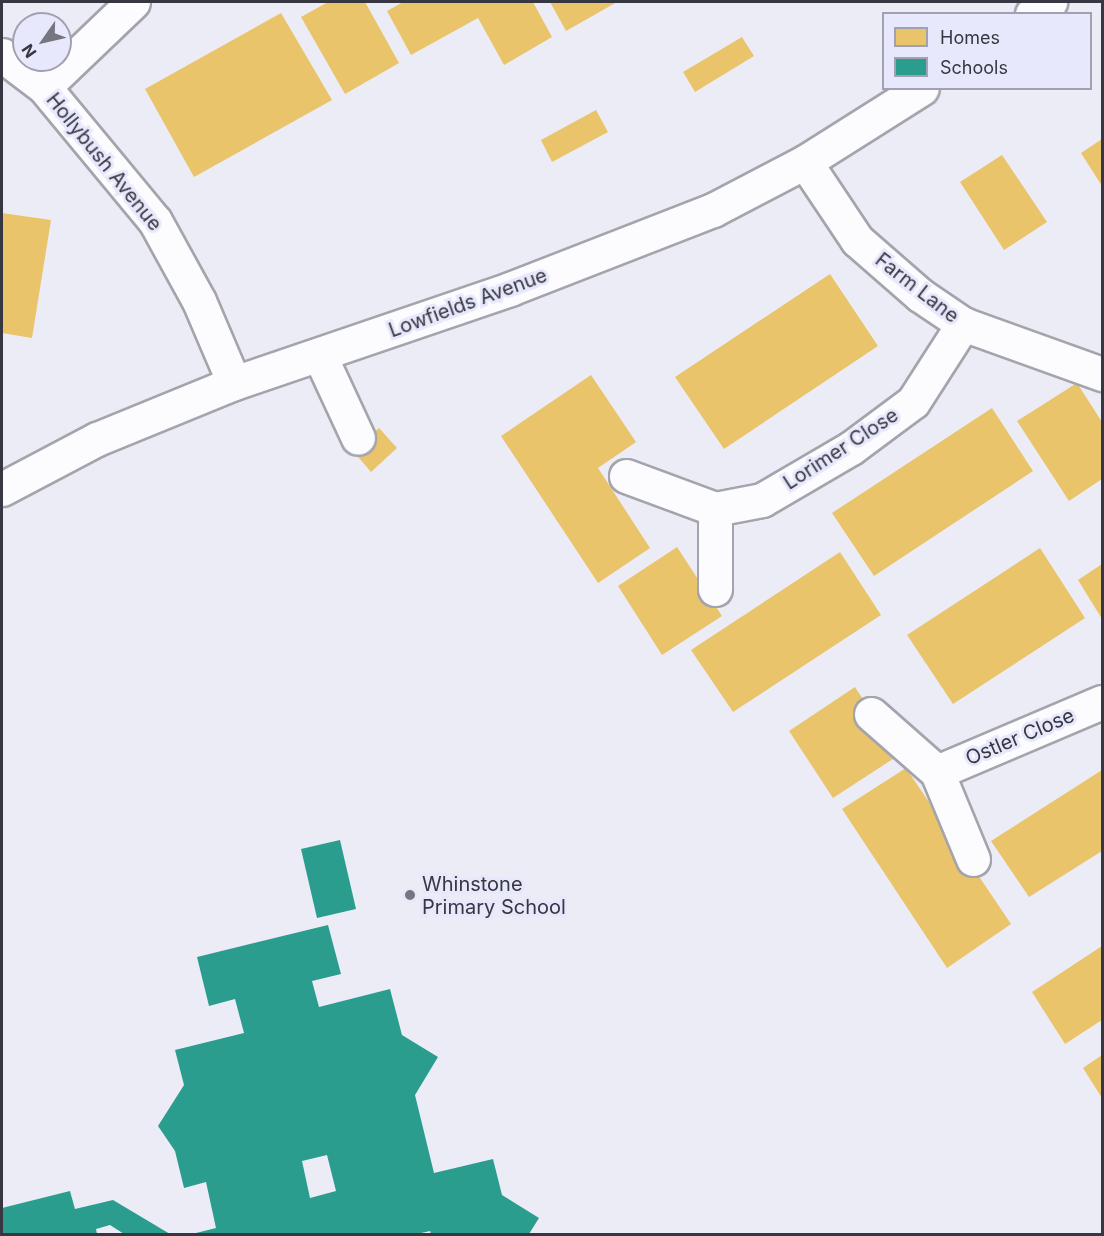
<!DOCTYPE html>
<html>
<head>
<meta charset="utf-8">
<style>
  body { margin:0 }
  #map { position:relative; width:1104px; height:1236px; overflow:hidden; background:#ececf7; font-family:Inter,sans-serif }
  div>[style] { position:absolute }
  .homes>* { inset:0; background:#e9c46a }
  .schools>* { inset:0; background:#2a9d8f }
  .roads { filter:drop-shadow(2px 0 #a4a4ad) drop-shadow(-2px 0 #a4a4ad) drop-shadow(0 2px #a4a4ad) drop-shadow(0 -2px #a4a4ad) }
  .minor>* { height:33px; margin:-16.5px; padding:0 16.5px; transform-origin:16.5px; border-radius:16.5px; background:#fcfcfe }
  .dots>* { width:16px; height:16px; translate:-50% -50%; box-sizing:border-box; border:3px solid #e7e8fc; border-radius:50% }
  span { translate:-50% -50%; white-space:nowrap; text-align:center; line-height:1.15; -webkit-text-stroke:6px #e7e8fc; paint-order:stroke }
  .street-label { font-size:20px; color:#373741 }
  .poi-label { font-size:20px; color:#373741 }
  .left { translate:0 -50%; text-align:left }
  .frame { position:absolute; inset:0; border:3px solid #373741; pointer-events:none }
  .legend { position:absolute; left:882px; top:12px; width:210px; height:78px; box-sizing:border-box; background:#e7e8fc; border:2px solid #a1a1b1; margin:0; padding:8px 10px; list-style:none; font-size:18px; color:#373741 }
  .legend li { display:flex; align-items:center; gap:12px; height:30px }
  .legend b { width:30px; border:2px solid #a1a1b1 }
  .north { position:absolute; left:12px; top:12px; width:60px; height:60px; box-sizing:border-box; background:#e7e8fc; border:2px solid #a1a1b1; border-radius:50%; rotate:236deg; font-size:16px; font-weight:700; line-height:24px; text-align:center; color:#373741 }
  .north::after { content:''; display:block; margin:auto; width:21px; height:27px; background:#767681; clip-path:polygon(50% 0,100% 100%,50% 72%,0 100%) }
</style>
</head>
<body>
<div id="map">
  <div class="homes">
    <i style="clip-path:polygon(328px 2px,365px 2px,399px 63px,345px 94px,301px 17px)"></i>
    <i style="clip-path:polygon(403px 2px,533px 2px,552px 37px,504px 65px,478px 18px,411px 55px,387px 11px)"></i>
    <i style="clip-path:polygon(550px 2px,617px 2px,566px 31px)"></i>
    <i style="clip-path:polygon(281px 13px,332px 100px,194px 177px,145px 89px)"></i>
    <i style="clip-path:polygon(742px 37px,754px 56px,695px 92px,683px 72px)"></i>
    <i style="clip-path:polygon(596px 110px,608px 132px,552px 162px,541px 140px)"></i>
    <i style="clip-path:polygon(1102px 139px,1102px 186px,1081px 153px)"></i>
    <i style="clip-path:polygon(1002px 155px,1047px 222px,1004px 250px,960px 182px)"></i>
    <i style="clip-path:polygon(2px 213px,51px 220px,32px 338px,2px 333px)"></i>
    <i style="clip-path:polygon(830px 274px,878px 346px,724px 449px,675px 377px)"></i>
    <i style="clip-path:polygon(591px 375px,636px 442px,598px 468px,650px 548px,598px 583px,501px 436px)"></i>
    <i style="clip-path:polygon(1077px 383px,1102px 422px,1102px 479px,1069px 501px,1017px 421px)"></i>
    <i style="clip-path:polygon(992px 408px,1033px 471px,874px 576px,832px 513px)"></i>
    <i style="clip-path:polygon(379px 428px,397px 448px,371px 472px,353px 451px)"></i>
    <i style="clip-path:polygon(677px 547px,722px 616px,662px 655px,618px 586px)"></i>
    <i style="clip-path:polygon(1040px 548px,1085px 618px,953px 704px,907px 635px)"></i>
    <i style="clip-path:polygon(840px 552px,881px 615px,733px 712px,691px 650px)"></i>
    <i style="clip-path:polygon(1102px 564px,1102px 619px,1078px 580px)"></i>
    <i style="clip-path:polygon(855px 687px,899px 755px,833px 798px,789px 731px)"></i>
    <i style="clip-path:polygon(906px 768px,1011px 924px,947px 968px,842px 809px)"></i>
    <i style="clip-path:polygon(1102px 770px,1102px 851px,1029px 897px,991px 841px)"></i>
    <i style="clip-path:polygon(1102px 946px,1102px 1020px,1065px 1044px,1032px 992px)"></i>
    <i style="clip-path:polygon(1102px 1055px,1102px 1098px,1083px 1068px)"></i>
  </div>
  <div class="schools">
    <i style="clip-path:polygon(340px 840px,356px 909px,317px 918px,301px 849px)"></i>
    <i style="clip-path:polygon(evenodd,328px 925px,341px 974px,312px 981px,319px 1007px,390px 989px,402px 1035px,438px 1057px,415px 1095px,434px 1173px,493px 1159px,502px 1195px,539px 1218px,529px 1234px,431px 1234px,430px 1231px,417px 1234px,192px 1234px,216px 1228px,206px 1182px,184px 1188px,175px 1151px,158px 1126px,184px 1085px,175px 1050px,244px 1033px,235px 999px,209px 1006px,197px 957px,328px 925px,327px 1155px,336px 1191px,310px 1198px,302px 1161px,327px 1155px)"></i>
    <i style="clip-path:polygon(70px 1191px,75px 1209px,113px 1200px,170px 1234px,124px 1234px,110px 1225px,96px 1229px,97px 1234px,2px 1234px,2px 1208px)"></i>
  </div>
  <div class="roads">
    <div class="minor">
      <i style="left:1032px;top:14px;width:22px;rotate:-34deg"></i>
      <i style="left:2px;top:55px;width:53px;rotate:37.3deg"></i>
      <i style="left:44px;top:87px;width:174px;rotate:50.4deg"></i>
      <i style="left:155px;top:221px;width:91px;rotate:61.2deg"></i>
      <i style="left:199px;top:301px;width:89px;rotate:66.9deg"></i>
      <i style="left:44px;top:87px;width:123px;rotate:-43.7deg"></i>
      <i style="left:805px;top:162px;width:94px;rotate:56.3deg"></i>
      <i style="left:857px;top:240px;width:84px;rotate:41.1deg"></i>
      <i style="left:920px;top:295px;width:52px;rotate:34deg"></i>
      <i style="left:963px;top:324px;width:148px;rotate:19.8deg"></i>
      <i style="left:320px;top:356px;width:90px;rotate:65.1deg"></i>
      <i style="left:626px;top:476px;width:95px;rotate:20.3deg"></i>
      <i style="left:2px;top:489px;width:107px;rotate:-27.8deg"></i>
      <i style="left:97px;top:439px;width:148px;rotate:-22.2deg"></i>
      <i style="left:234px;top:383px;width:292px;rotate:-18.8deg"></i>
      <i style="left:510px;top:289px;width:218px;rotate:-21.3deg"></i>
      <i style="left:713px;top:210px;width:104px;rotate:-27.6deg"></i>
      <i style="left:805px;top:162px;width:138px;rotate:-32.3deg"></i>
      <i style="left:715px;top:589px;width:80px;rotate:-90deg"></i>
      <i style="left:715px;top:509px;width:48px;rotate:-10.8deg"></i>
      <i style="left:762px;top:500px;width:103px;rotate:-30.3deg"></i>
      <i style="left:851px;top:448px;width:77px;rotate:-36.6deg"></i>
      <i style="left:913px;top:402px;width:93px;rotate:-57.3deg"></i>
      <i style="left:871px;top:714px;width:88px;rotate:41.3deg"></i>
      <i style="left:973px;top:859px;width:94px;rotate:-112.5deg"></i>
      <i style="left:937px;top:772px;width:179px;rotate:-23deg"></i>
    </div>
  </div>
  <div class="dots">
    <i style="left:410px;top:895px;background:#767681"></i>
  </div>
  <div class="street-label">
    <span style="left:104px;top:162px;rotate:51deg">Hollybush Avenue</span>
    <span style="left:917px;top:288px;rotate:38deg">Farm Lane</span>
    <span style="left:468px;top:303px;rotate:-20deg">Lowfields Avenue</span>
    <span style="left:841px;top:449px;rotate:-33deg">Lorimer Close</span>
    <span style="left:1020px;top:737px;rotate:-23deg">Ostler Close</span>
  </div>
  <div class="poi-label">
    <span class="left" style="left:422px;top:896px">Whinstone<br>Primary School</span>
  </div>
  <div class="frame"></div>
  <ul class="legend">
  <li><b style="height:16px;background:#e9c46a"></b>Homes</li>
  <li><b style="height:16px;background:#2a9d8f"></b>Schools</li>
  </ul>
  <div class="north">N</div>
</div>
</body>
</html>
